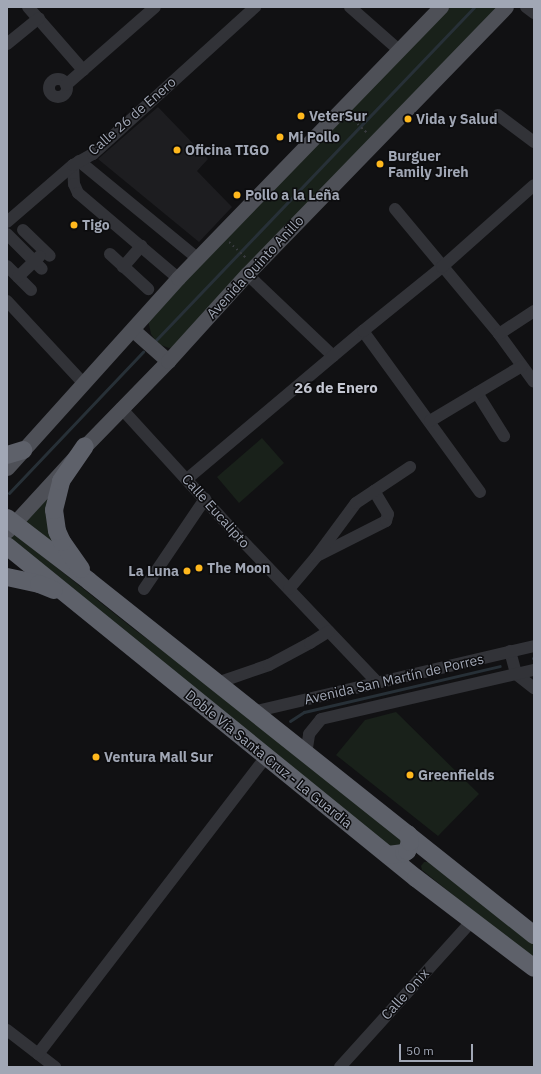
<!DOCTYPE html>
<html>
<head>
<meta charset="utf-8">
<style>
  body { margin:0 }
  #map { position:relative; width:541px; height:1074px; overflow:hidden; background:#111113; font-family:"IBM Plex Sans",sans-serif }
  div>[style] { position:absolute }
  .built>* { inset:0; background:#1d1d20 }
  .green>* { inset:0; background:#19211a }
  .stream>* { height:3px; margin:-1.5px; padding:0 1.5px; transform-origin:1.5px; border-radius:1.5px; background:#273037 }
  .path>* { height:2px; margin-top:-1px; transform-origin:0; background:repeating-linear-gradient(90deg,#383a3f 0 2px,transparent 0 5px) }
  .minor>* { height:12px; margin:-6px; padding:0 6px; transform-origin:6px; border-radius:6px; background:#323338 }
  .minor>.ring { margin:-6px; padding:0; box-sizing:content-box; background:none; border:12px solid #323338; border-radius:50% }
  .major>* { height:15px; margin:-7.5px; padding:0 7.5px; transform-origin:7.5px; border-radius:7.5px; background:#4e5057 }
  .highway>* { height:18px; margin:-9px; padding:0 9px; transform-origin:9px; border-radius:9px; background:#5e616a }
  .dots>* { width:11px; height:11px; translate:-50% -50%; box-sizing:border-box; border:2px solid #0c0c0e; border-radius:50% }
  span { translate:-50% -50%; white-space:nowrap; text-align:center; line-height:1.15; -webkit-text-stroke:3px #0c0c0e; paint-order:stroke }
  .street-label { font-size:14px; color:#a1a7b5 }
  .poi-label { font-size:14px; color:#a1a7b5; font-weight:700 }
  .left { translate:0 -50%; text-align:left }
  .right { translate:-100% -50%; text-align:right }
  .neighbourhood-label { font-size:15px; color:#c3c6d1; font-weight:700 }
  .frame { position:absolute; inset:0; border:8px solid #a1a7b5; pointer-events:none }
  .scale { position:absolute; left:399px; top:1044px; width:74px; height:18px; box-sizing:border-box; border:2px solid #a1a7b5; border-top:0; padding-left:5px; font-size:12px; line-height:14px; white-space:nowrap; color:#a1a7b5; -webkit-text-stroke:3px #0c0c0e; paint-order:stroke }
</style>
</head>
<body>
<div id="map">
  <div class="built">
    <i style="clip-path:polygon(158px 107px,208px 159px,197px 171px,232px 207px,199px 242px,98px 159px)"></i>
  </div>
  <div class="green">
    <i style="clip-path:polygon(449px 7px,499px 7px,174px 347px,169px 348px,158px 344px,151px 334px,148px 320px)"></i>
    <i style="clip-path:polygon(262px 438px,284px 463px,239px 503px,217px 477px)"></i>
    <i style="clip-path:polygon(62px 474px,58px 546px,21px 522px)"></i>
    <i style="clip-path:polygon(11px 531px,135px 630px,210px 685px,403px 839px,404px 844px,391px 848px,7px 539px)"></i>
    <i style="clip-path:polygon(396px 712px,479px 794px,438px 836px,336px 755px,365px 720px)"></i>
    <i style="clip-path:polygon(424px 862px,428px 862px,504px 919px,534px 945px,534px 960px,422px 870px,421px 866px)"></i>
  </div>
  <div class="stream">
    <i style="left:156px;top:340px;width:460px;rotate:-46.3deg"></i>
    <i style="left:9px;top:493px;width:195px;rotate:-46.5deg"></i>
    <i style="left:533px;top:658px;width:1px"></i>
    <i style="left:290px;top:721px;width:17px;rotate:-33deg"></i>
    <i style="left:304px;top:712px;width:201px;rotate:-13.2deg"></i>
  </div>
  <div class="path">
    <i style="left:350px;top:117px;width:25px;rotate:43deg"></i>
    <i style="left:229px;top:242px;width:23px;rotate:43deg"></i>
  </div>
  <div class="minor">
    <i style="left:28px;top:7px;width:84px;rotate:48.9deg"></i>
    <i style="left:350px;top:7px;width:65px;rotate:41.3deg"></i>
    <i style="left:526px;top:7px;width:10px;rotate:37deg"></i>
    <i style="left:7px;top:44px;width:41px;rotate:-39.1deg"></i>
    <i class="ring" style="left:49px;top:79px;width:6px;height:6px"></i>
    <i style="left:66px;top:85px;width:118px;rotate:-41.2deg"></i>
    <i style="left:498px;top:115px;width:45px;rotate:36.9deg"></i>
    <i style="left:79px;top:161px;width:153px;rotate:39.4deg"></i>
    <i style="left:73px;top:165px;width:19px;rotate:87deg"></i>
    <i style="left:74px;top:184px;width:10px;rotate:66deg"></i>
    <i style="left:78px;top:193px;width:131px;rotate:40.4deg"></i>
    <i style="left:395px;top:209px;width:163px;rotate:50.2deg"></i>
    <i style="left:499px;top:334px;width:59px;rotate:53.9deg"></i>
    <i style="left:7px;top:222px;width:87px;rotate:-40.8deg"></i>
    <i style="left:73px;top:165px;width:23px;rotate:-29deg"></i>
    <i style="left:93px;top:154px;width:219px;rotate:-42.2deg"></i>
    <i style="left:23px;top:230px;width:37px;rotate:44deg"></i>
    <i style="left:7px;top:234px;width:49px;rotate:45deg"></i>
    <i style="left:110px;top:254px;width:52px;rotate:42.6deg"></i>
    <i style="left:7px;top:266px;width:34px;rotate:45deg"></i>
    <i style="left:123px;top:267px;width:28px;rotate:-49deg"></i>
    <i style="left:247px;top:274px;width:119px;rotate:43.6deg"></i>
    <i style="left:18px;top:277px;width:30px;rotate:-44deg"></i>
    <i style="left:7px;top:301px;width:113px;rotate:47.1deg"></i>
    <i style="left:363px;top:331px;width:199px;rotate:54deg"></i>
    <i style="left:499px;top:334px;width:42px;rotate:-33.3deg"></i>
    <i style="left:477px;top:393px;width:51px;rotate:57.9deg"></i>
    <i style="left:121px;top:408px;width:173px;rotate:47.6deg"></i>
    <i style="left:238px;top:536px;width:202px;rotate:46.4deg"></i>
    <i style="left:430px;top:421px;width:107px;rotate:-30.9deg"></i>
    <i style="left:187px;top:479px;width:230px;rotate:-40.1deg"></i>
    <i style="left:363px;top:331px;width:102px;rotate:-39deg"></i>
    <i style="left:442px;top:267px;width:123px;rotate:-41.7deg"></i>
    <i style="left:319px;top:555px;width:75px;rotate:-26.9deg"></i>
    <i style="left:386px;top:521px;width:7px;rotate:-74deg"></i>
    <i style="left:388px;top:514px;width:27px;rotate:-121deg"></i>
    <i style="left:144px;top:589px;width:109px;rotate:-55.9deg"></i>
    <i style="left:289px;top:589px;width:42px;rotate:-49.8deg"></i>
    <i style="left:316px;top:557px;width:67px;rotate:-53.5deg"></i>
    <i style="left:356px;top:503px;width:65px;rotate:-33.7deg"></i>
    <i style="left:510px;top:651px;width:24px;rotate:75deg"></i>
    <i style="left:516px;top:674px;width:23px;rotate:38deg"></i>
    <i style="left:217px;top:683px;width:55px;rotate:-19.1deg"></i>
    <i style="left:269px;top:665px;width:47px;rotate:-28.2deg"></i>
    <i style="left:310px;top:643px;width:22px;rotate:-32deg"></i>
    <i style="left:253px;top:712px;width:289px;rotate:-13.2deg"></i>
    <i style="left:306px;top:754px;width:20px;rotate:-81deg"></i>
    <i style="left:309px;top:734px;width:19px;rotate:-51deg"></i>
    <i style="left:321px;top:719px;width:219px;rotate:-13deg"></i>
    <i style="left:7px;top:1030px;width:61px;rotate:37.6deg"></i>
    <i style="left:38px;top:1054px;width:376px;rotate:-52.5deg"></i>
    <i style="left:340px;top:1067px;width:195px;rotate:-47.9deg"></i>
  </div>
  <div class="major">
    <i style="left:133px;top:330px;width:47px;rotate:41.5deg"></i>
    <i style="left:7px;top:468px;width:256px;rotate:-48deg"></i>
    <i style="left:178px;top:278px;width:378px;rotate:-45.9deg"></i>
    <i style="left:7px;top:531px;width:115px;rotate:-47.5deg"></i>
    <i style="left:85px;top:446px;width:119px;rotate:-45.7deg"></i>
    <i style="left:168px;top:361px;width:118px;rotate:-47.8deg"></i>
    <i style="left:247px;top:274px;width:372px;rotate:-45.9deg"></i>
  </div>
  <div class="highway">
    <i style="left:7px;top:455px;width:17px;rotate:-17deg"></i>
    <i style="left:7px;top:518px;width:103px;rotate:37.5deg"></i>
    <i style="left:89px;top:581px;width:569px;rotate:38.5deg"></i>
    <i style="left:7px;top:546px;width:527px;rotate:39.07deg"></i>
    <i style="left:416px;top:878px;width:148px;rotate:37.3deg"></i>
    <i style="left:81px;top:569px;width:33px;rotate:-125deg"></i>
    <i style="left:62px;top:542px;width:12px;rotate:-114deg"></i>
    <i style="left:57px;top:531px;width:21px;rotate:-98deg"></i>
    <i style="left:54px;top:510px;width:30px;rotate:-76deg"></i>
    <i style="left:61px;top:481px;width:42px;rotate:-55.6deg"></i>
    <i style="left:7px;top:577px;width:33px;rotate:12deg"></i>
    <i style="left:39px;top:584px;width:16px;rotate:22deg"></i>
    <i style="left:388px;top:855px;width:16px;rotate:-7deg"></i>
    <i style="left:404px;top:853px;width:4px;rotate:-34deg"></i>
    <i style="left:407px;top:851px;width:9px;rotate:-72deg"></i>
    <i style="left:410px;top:842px;width:8px;rotate:-104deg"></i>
  </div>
  <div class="dots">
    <i style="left:301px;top:116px;background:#ffb81d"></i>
    <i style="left:408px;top:119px;background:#ffb81d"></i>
    <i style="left:280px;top:137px;background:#ffb81d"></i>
    <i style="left:177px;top:150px;background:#ffb81d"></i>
    <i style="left:380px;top:164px;background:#ffb81d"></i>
    <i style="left:237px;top:195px;background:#ffb81d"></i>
    <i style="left:74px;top:225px;background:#ffb81d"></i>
    <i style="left:199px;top:568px;background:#ffb81d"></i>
    <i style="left:187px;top:571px;background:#ffb81d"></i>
    <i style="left:96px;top:757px;background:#ffb81d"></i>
    <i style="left:410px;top:775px;background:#ffb81d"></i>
  </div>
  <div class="street-label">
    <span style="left:132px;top:116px;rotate:-41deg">Calle 26 de Enero</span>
    <span style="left:255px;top:267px;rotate:-47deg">Avenida Quinto Anillo</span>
    <span style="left:216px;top:511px;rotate:48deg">Calle Eucalipto</span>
    <span style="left:394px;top:679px;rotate:-13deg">Avenida San Martín de Porres</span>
    <span style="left:269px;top:759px;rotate:39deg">Doble Vía Santa Cruz - La Guardia</span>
    <span style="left:405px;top:994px;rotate:-48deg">Calle Onix</span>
  </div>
  <div class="poi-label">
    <span class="left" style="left:309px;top:116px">VeterSur</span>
    <span class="left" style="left:416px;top:119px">Vida y Salud</span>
    <span class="left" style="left:288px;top:137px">Mi Pollo</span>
    <span class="left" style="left:185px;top:150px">Oficina TIGO</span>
    <span class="left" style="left:388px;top:164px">Burguer<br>Family Jireh</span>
    <span class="left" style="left:245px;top:195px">Pollo a la Leña</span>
    <span class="left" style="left:82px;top:225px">Tigo</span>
    <span class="left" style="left:207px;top:568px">The Moon</span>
    <span class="right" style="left:179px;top:571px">La Luna</span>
    <span class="left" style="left:104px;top:757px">Ventura Mall Sur</span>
    <span class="left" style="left:418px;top:775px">Greenfields</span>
  </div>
  <div class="neighbourhood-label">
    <span style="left:336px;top:388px">26 de Enero</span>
  </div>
  <div class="frame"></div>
  <div class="scale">50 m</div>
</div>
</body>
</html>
